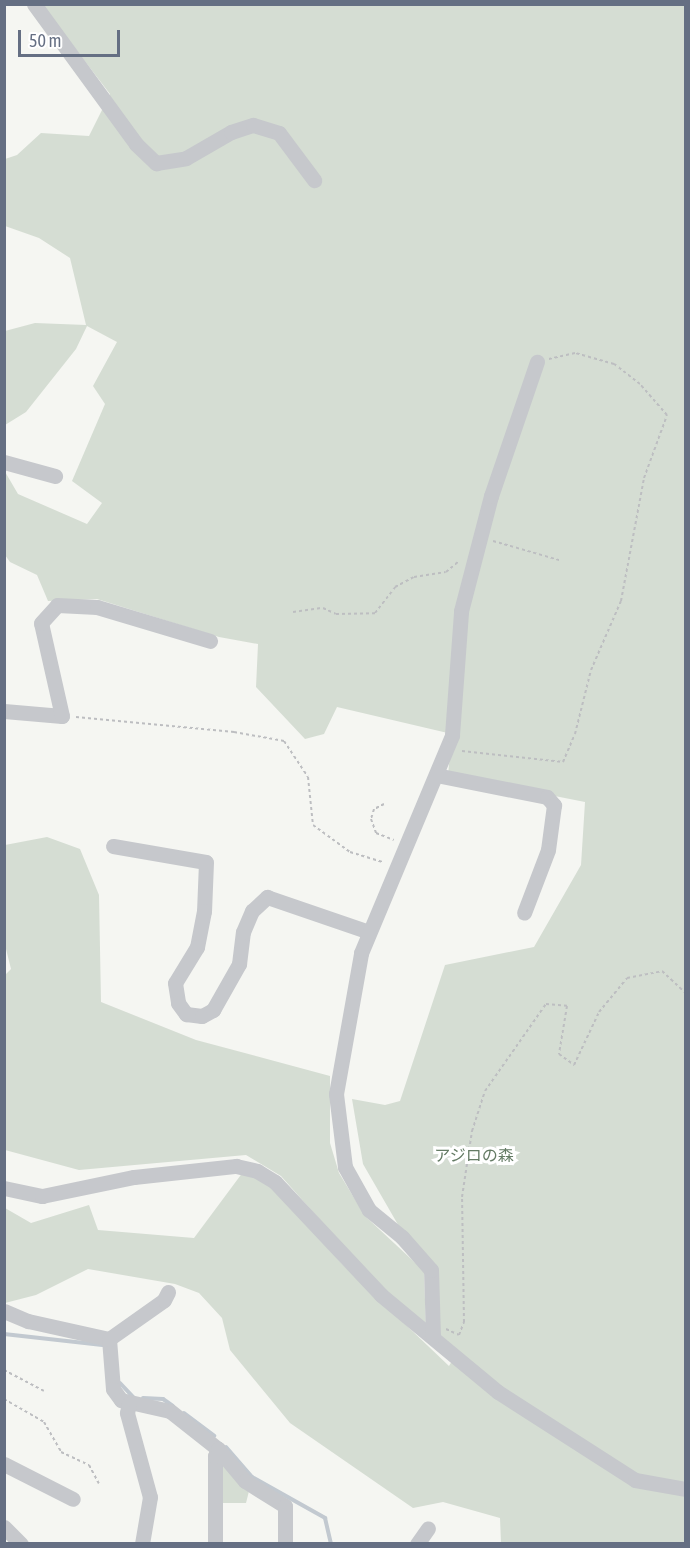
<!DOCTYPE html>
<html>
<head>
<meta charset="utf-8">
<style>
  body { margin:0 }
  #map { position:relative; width:690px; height:1548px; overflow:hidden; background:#f5f6f2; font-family:"Asap Condensed","Noto Sans JP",sans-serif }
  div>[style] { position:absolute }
  .green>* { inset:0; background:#d5ddd3 }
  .stream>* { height:4px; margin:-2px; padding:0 2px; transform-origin:2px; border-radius:2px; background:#c2c9d0 }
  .path>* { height:2px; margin-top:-1px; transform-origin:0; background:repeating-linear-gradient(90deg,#bdbec1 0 3px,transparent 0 6px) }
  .minor>* { height:15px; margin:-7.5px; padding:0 7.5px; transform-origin:7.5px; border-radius:7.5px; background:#c6c8cc }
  span { translate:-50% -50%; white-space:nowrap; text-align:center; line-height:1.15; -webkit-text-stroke:6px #fff; paint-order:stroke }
  .park-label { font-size:16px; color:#647b64 }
  .frame { position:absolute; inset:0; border:6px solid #656f83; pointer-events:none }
  .scale { position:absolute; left:18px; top:30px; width:102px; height:27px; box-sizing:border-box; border:3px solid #656f83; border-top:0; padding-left:8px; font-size:18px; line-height:21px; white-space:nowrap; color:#656f83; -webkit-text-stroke:4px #fff; paint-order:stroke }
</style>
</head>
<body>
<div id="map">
  <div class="green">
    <i style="clip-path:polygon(42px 5px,685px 5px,685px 1543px,501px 1543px,500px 1518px,443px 1502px,413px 1508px,290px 1423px,230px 1350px,222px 1318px,199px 1293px,175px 1284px,88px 1269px,36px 1295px,5px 1303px,5px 1208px,31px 1223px,89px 1205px,98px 1230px,194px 1238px,243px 1172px,272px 1185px,342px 1264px,449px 1366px,458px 1351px,438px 1336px,438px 1294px,363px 1164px,352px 1099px,385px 1105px,400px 1101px,445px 965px,534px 947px,581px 865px,585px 802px,448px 775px,452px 734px,337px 707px,324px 734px,305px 739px,256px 687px,258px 644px,219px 637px,97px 599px,48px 601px,37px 575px,10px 562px,5px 555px,4px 470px,18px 494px,87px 524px,102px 503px,72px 481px,105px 404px,93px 386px,117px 342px,87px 326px,76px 349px,26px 412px,5px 425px,5px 331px,35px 323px,86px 325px,70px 258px,39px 238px,5px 226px,5px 159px,17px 155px,41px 133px,89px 136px,110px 94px)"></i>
    <i style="clip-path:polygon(47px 837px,80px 849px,99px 895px,101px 1002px,196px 1040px,330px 1076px,330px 1143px,339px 1173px,365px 1216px,424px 1271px,426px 1329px,378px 1285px,281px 1176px,246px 1155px,79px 1170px,5px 1150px,4px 976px,11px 969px,4px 941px,5px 845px)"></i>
    <i style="clip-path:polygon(220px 1457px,249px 1491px,246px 1503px,218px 1503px)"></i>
  </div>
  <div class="stream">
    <i style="left:4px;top:1334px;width:99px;rotate:6.4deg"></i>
    <i style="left:120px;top:1383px;width:19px;rotate:47deg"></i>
    <i style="left:143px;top:1398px;width:20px;rotate:3deg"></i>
    <i style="left:163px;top:1399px;width:12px;rotate:35deg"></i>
    <i style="left:184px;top:1413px;width:38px;rotate:37deg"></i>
    <i style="left:226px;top:1447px;width:40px;rotate:49deg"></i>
    <i style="left:252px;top:1477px;width:84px;rotate:29.3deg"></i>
    <i style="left:325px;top:1518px;width:27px;rotate:77deg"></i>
  </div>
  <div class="path">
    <i style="left:493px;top:541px;width:69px;rotate:16.1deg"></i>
    <i style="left:293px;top:612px;width:30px;rotate:-8deg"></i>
    <i style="left:323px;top:608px;width:14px;rotate:25deg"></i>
    <i style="left:336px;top:614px;width:39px;rotate:-1deg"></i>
    <i style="left:375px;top:613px;width:33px;rotate:-52deg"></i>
    <i style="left:395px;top:587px;width:21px;rotate:-28deg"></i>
    <i style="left:414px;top:577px;width:32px;rotate:-9deg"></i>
    <i style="left:446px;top:572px;width:17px;rotate:-40deg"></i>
    <i style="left:76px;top:717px;width:159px;rotate:5.4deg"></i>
    <i style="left:234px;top:732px;width:51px;rotate:10.2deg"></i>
    <i style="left:284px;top:741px;width:43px;rotate:56.3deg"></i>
    <i style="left:308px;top:777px;width:48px;rotate:84.1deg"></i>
    <i style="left:313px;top:825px;width:46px;rotate:36.1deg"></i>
    <i style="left:350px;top:852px;width:34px;rotate:17deg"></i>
    <i style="left:462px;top:751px;width:102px;rotate:6.2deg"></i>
    <i style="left:563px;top:762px;width:30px;rotate:-67deg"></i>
    <i style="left:575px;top:734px;width:66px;rotate:-76deg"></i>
    <i style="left:591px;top:670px;width:75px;rotate:-66.5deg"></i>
    <i style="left:621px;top:601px;width:125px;rotate:-79.4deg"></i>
    <i style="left:644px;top:478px;width:67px;rotate:-69.9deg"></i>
    <i style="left:667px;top:415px;width:41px;rotate:-131.1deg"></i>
    <i style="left:640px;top:384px;width:33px;rotate:-142deg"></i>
    <i style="left:614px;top:364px;width:41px;rotate:-164.2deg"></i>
    <i style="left:575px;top:353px;width:27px;rotate:167deg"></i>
    <i style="left:384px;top:804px;width:11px;rotate:153deg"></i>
    <i style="left:374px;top:809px;width:10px;rotate:107deg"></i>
    <i style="left:371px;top:819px;width:15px;rotate:70deg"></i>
    <i style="left:376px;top:833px;width:19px;rotate:21deg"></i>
    <i style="left:446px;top:1329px;width:14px;rotate:25deg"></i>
    <i style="left:459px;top:1335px;width:14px;rotate:-69deg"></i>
    <i style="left:464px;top:1322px;width:125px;rotate:-90.9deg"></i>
    <i style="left:462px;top:1197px;width:67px;rotate:-81.4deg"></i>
    <i style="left:472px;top:1131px;width:42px;rotate:-72deg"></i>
    <i style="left:485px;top:1091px;width:106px;rotate:-55deg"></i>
    <i style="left:546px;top:1004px;width:21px;rotate:5deg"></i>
    <i style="left:567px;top:1006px;width:49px;rotate:99.5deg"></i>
    <i style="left:559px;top:1054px;width:19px;rotate:36deg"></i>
    <i style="left:574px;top:1065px;width:59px;rotate:-64.7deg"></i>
    <i style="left:599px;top:1012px;width:44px;rotate:-50.5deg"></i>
    <i style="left:627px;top:978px;width:36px;rotate:-11deg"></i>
    <i style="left:662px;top:971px;width:33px;rotate:43deg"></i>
    <i style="left:4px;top:1370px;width:45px;rotate:27.7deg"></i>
    <i style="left:4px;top:1399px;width:46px;rotate:29.9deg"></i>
    <i style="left:44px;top:1422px;width:34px;rotate:60deg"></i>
    <i style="left:61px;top:1452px;width:31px;rotate:25deg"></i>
    <i style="left:89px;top:1465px;width:21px;rotate:62deg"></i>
  </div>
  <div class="minor">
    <i style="left:34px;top:4px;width:173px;rotate:53.9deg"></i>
    <i style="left:136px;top:144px;width:28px;rotate:44deg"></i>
    <i style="left:156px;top:163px;width:30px;rotate:-9deg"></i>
    <i style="left:186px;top:158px;width:52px;rotate:-30deg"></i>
    <i style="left:231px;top:132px;width:23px;rotate:-18deg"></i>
    <i style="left:253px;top:125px;width:27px;rotate:17deg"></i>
    <i style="left:279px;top:133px;width:59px;rotate:53.3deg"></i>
    <i style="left:4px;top:462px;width:53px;rotate:15.4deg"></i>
    <i style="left:4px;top:711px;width:58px;rotate:4.9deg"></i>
    <i style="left:62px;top:716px;width:95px;rotate:-102.7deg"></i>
    <i style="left:41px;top:623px;width:24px;rotate:-48deg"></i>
    <i style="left:57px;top:605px;width:40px;rotate:2.9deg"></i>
    <i style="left:97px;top:607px;width:118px;rotate:16.7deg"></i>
    <i style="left:436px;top:775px;width:113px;rotate:11.2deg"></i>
    <i style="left:547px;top:797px;width:11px;rotate:49deg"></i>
    <i style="left:554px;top:805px;width:45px;rotate:97.6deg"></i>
    <i style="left:548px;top:850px;width:67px;rotate:110.9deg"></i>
    <i style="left:113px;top:846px;width:94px;rotate:9.8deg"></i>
    <i style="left:206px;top:862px;width:49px;rotate:92.3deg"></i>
    <i style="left:204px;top:911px;width:37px;rotate:101deg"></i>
    <i style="left:197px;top:947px;width:42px;rotate:121.4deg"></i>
    <i style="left:175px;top:983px;width:20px;rotate:81deg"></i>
    <i style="left:178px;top:1003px;width:14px;rotate:54deg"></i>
    <i style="left:186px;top:1014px;width:16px;rotate:7deg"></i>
    <i style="left:202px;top:1016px;width:13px;rotate:-29deg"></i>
    <i style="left:213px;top:1010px;width:53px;rotate:-60.5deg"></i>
    <i style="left:239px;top:964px;width:32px;rotate:-83deg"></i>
    <i style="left:243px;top:932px;width:23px;rotate:-67deg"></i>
    <i style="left:252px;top:911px;width:21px;rotate:-43deg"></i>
    <i style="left:267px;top:897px;width:108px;rotate:18.9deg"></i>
    <i style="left:4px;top:1188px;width:39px;rotate:12deg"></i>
    <i style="left:42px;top:1196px;width:94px;rotate:-11.7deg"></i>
    <i style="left:134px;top:1177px;width:103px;rotate:-6.2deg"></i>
    <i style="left:236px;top:1166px;width:22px;rotate:13deg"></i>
    <i style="left:257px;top:1171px;width:21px;rotate:31deg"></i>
    <i style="left:275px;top:1182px;width:155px;rotate:46.8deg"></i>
    <i style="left:381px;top:1295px;width:152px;rotate:39.7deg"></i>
    <i style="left:498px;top:1392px;width:163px;rotate:32.7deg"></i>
    <i style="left:635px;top:1480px;width:52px;rotate:10deg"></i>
    <i style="left:4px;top:1311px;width:26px;rotate:23deg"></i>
    <i style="left:28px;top:1321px;width:83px;rotate:12.5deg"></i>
    <i style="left:109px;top:1339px;width:50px;rotate:85.4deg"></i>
    <i style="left:113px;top:1389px;width:14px;rotate:54deg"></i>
    <i style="left:121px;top:1400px;width:50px;rotate:12.7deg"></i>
    <i style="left:170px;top:1411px;width:61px;rotate:38.4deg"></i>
    <i style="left:433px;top:1337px;width:67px;rotate:-91.7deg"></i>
    <i style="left:431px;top:1270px;width:44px;rotate:-131.3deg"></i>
    <i style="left:402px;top:1237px;width:43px;rotate:-140.7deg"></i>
    <i style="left:369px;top:1210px;width:49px;rotate:-119.2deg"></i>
    <i style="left:345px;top:1167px;width:74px;rotate:-97deg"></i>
    <i style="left:336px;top:1094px;width:143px;rotate:-79.9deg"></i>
    <i style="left:361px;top:953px;width:236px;rotate:-67.3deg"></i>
    <i style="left:452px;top:735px;width:124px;rotate:-85.8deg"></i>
    <i style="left:461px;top:611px;width:119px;rotate:-75.4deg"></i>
    <i style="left:491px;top:496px;width:142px;rotate:-71.1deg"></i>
    <i style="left:109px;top:1339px;width:67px;rotate:-35.3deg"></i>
    <i style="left:164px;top:1300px;width:9px;rotate:-63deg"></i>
    <i style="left:129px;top:1404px;width:9px;rotate:103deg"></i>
    <i style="left:127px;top:1413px;width:87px;rotate:74.7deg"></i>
    <i style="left:150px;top:1497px;width:48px;rotate:99.7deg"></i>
    <i style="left:4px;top:1464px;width:77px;rotate:26.9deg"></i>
    <i style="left:4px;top:1527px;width:24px;rotate:45deg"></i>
    <i style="left:215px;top:1544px;width:88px;rotate:-90deg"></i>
    <i style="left:215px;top:1456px;width:8px;rotate:-67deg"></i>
    <i style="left:218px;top:1449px;width:42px;rotate:49.8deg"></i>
    <i style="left:245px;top:1481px;width:47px;rotate:32deg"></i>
    <i style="left:285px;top:1506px;width:38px;rotate:90deg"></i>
    <i style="left:417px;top:1544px;width:19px;rotate:-55deg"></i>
  </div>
  <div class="park-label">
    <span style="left:474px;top:1155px">アジロの森</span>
  </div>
  <div class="frame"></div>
  <div class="scale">50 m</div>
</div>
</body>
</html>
